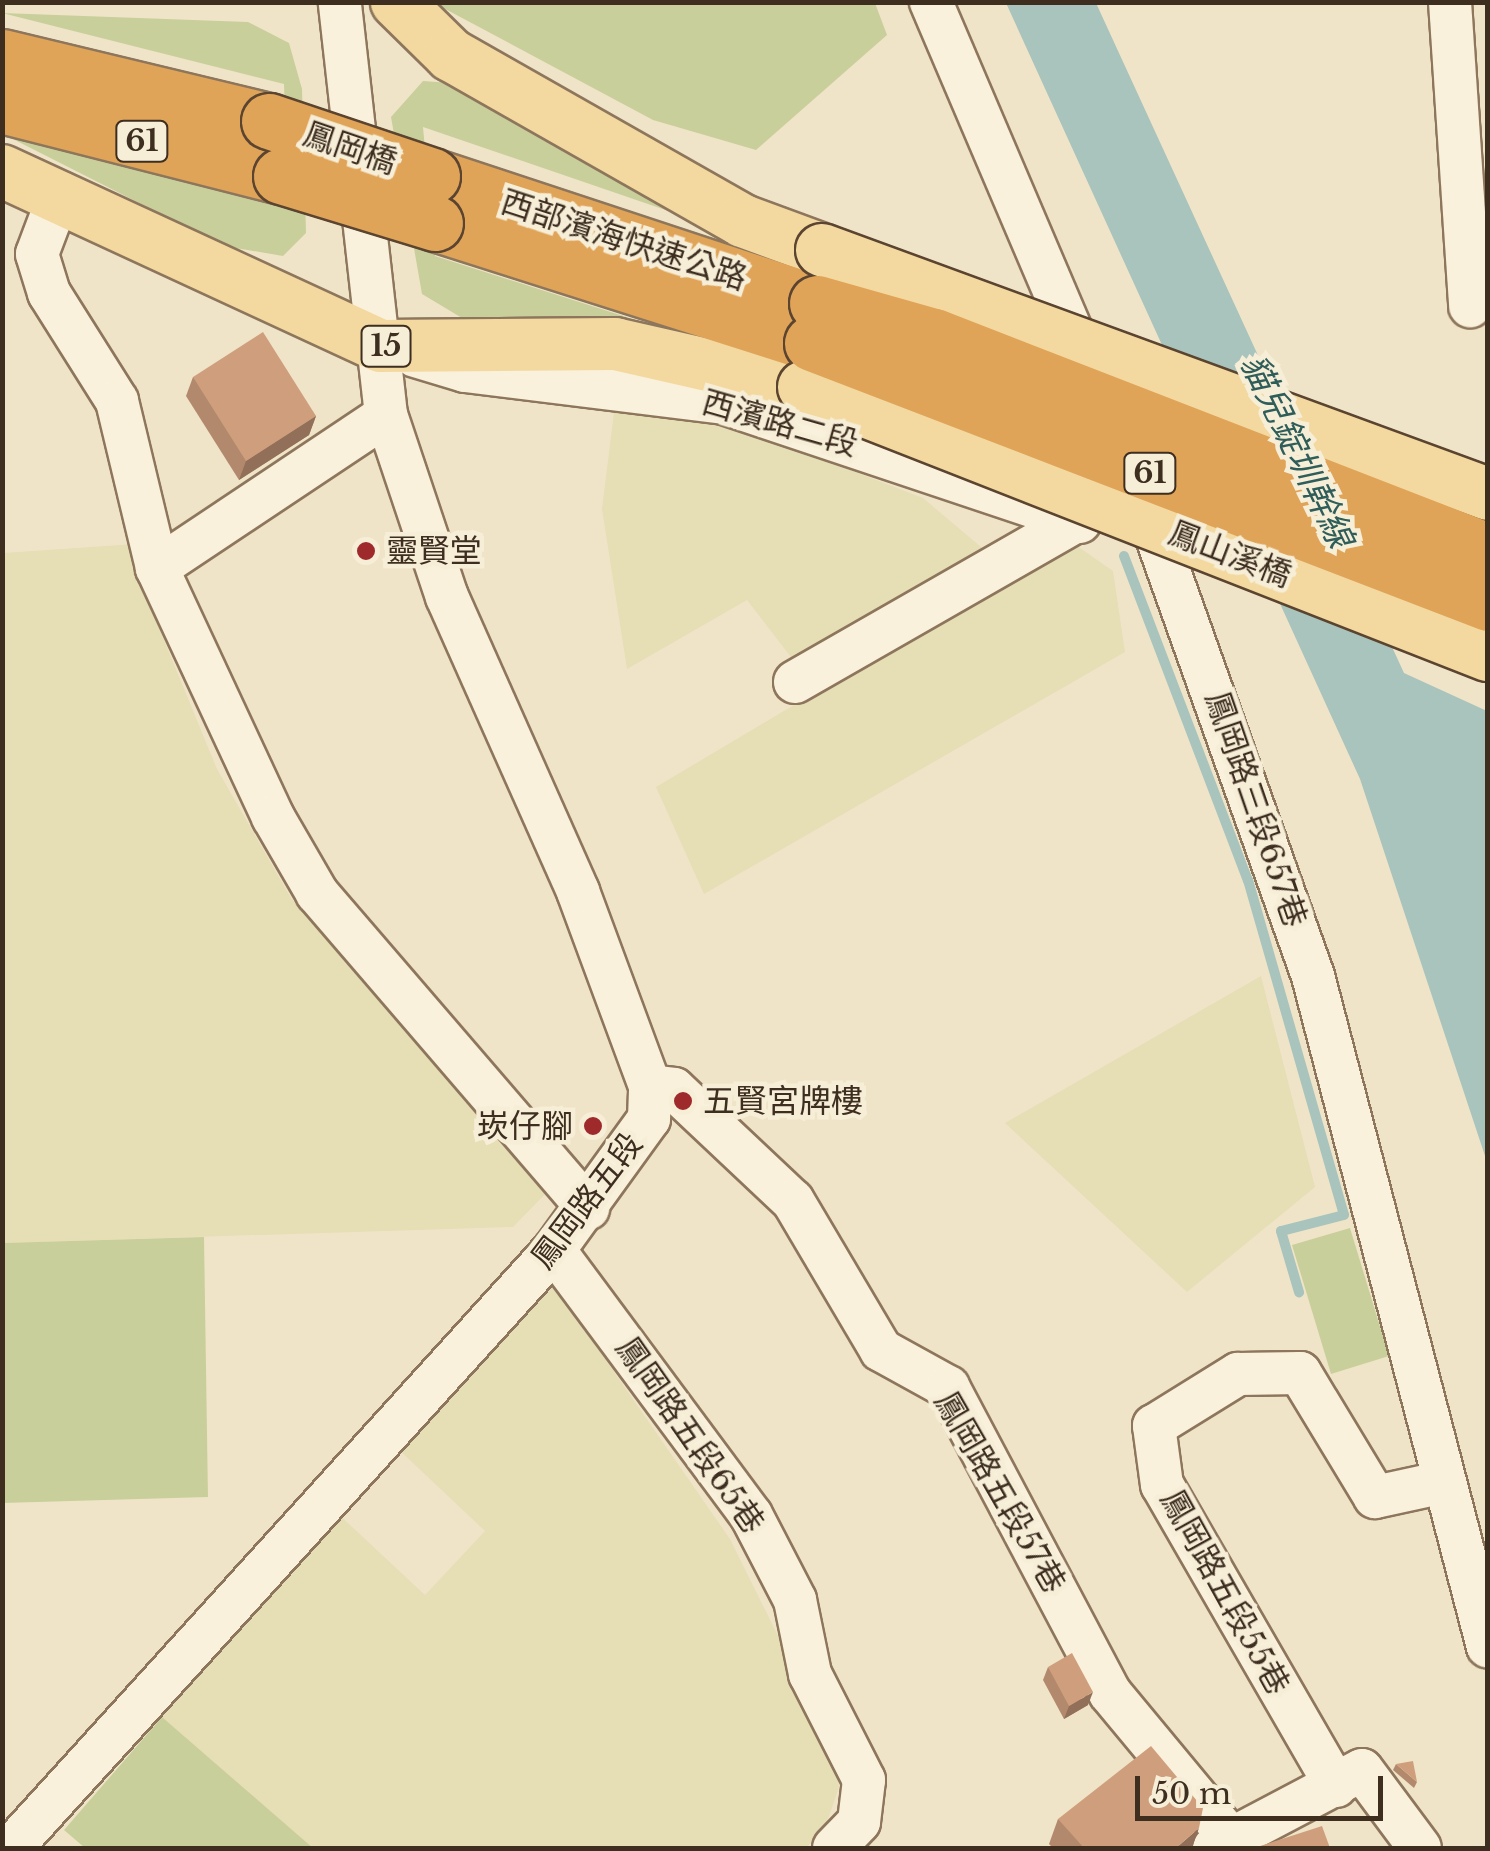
<!DOCTYPE html>
<html>
<head>
<meta charset="utf-8">
<style>
  body { margin:0 }
  #map { position:relative; width:1490px; height:1851px; overflow:hidden; background:#f0e4c8; font-family:"Libre Baskerville","Noto Sans TC",serif }
  div>[style] { position:absolute }
  .farmland>* { inset:0; background:#e6deb5 }
  .green>* { inset:0; background:#c9cf9b }
  .water>* { inset:0; background:#a9c4bc }
  .stream>* { height:10px; margin:-5px; padding:0 5px; transform-origin:5px; border-radius:5px; background:#a9c4bc }
  .roads { filter:drop-shadow(2px 0 #8d765c) drop-shadow(-2px 0 #8d765c) drop-shadow(0 2px #8d765c) drop-shadow(0 -2px #8d765c) }
  .minor>* { height:42px; margin:-21px; padding:0 21px; transform-origin:21px; border-radius:21px; background:#faf1dc }
  .major>* { height:52px; margin:-26px; padding:0 26px; transform-origin:26px; border-radius:26px; background:#f3d9a0 }
  .highway>* { height:55px; margin:-27.5px; padding:0 27.5px; transform-origin:27.5px; border-radius:27.5px; background:#e0a458 }
  .bridges { filter:drop-shadow(2px 0 #5b4430) drop-shadow(-2px 0 #5b4430) drop-shadow(0 2px #5b4430) drop-shadow(0 -2px #5b4430) }
  .major-bridge>* { height:52px; margin:-26px; padding:0 26px; transform-origin:26px; border-radius:26px; background:#f3d9a0 }
  .highway-bridge>* { height:55px; margin:-27.5px; padding:0 27.5px; transform-origin:27.5px; border-radius:27.5px; background:#e0a458 }
  .wall>* { inset:0; background:#b2896c }
  .shaded-wall>* { inset:0; background:#916f58 }
  .building>* { inset:0; background:#cf9f7d }
  .dots>* { width:28px; height:28px; translate:-50% -50%; box-sizing:border-box; border:5px solid #f7eed8; border-radius:50% }
  span { translate:-50% -50%; white-space:nowrap; text-align:center; line-height:1.15; -webkit-text-stroke:9px #f7eed8; paint-order:stroke }
  .shield-label span { padding:2px 8px; background:#f7eed8; border:2px solid; border-radius:8px; -webkit-text-stroke-width:0 }
  .shield-label { font-size:30px; color:#3d2e20; font-weight:700 }
  .street-label { font-size:32px; color:#3d2e20 }
  .poi-label { font-size:32px; color:#3d2e20 }
  .left { translate:0 -50%; text-align:left }
  .right { translate:-100% -50%; text-align:right }
  .water-label { font-size:35px; color:#2f5d5a; font-style:italic }
  .frame { position:absolute; inset:0; border:5px solid #3d2e20; pointer-events:none }
  .scale { position:absolute; left:1135px; top:1776px; width:248px; height:45px; box-sizing:border-box; border:5px solid #3d2e20; border-top:0; padding-left:12px; font-size:30px; line-height:35px; white-space:nowrap; color:#3d2e20; -webkit-text-stroke:8px #f7eed8; paint-order:stroke }
</style>
</head>
<body>
<div id="map">
  <div class="farmland">
    <i style="clip-path:polygon(614px 413px,705px 414px,923px 498px,987px 552px,797px 665px,747px 600px,627px 669px,602px 509px)"></i>
    <i style="clip-path:polygon(1070px 541px,1113px 571px,1125px 652px,704px 894px,656px 787px)"></i>
    <i style="clip-path:polygon(135px 544px,143px 589px,217px 769px,291px 898px,551px 1188px,513px 1227px,3px 1243px,3px 553px)"></i>
    <i style="clip-path:polygon(1261px 976px,1315px 1187px,1187px 1292px,1005px 1123px)"></i>
    <i style="clip-path:polygon(551px 1281px,730px 1539px,833px 1747px,839px 1787px,825px 1828px,806px 1848px,313px 1848px,162px 1717px,335px 1511px,425px 1595px,485px 1531px,395px 1446px)"></i>
  </div>
  <div class="green">
    <i style="clip-path:polygon(434px 3px,875px 3px,887px 35px,756px 150px,653px 120px)"></i>
    <i style="clip-path:polygon(2px 13px,248px 22px,289px 43px,302px 89px,306px 233px,283px 256px,224px 246px,3px 134px,287px 207px,284px 84px)"></i>
    <i style="clip-path:polygon(423px 81px,465px 84px,718px 228px,423px 127px,435px 256px,752px 357px,467px 321px,422px 294px,391px 117px)"></i>
    <i style="clip-path:polygon(1350px 1228px,1389px 1356px,1331px 1374px,1292px 1245px)"></i>
    <i style="clip-path:polygon(204px 1237px,208px 1497px,3px 1503px,3px 1243px)"></i>
    <i style="clip-path:polygon(162px 1717px,313px 1848px,85px 1848px,64px 1830px)"></i>
  </div>
  <div class="water">
    <i style="clip-path:polygon(1006px 3px,1096px 3px,1404px 673px,1487px 711px,1487px 1162px,1360px 779px)"></i>
  </div>
  <div class="stream">
    <i style="left:1124px;top:556px;width:347px;rotate:69.1deg"></i>
    <i style="left:1248px;top:880px;width:348px;rotate:74deg"></i>
    <i style="left:1344px;top:1215px;width:65px;rotate:165.7deg"></i>
    <i style="left:1281px;top:1231px;width:64px;rotate:73.6deg"></i>
  </div>
  <div class="roads">
    <div class="minor">
      <i style="left:931px;top:2px;width:390px;rotate:66.9deg"></i>
      <i style="left:1450px;top:2px;width:305px;rotate:86.2deg"></i>
      <i style="left:60px;top:193px;width:65px;rotate:110.7deg"></i>
      <i style="left:37px;top:254px;width:41px;rotate:72.9deg"></i>
      <i style="left:49px;top:293px;width:128px;rotate:57.8deg"></i>
      <i style="left:117px;top:401px;width:172px;rotate:76.5deg"></i>
      <i style="left:157px;top:568px;width:275px;rotate:65deg"></i>
      <i style="left:273px;top:817px;width:88px;rotate:59.9deg"></i>
      <i style="left:317px;top:893px;width:416px;rotate:49.3deg"></i>
      <i style="left:415px;top:356px;width:52px;rotate:16.7deg"></i>
      <i style="left:465px;top:371px;width:261px;rotate:7deg"></i>
      <i style="left:724px;top:403px;width:375px;rotate:18.5deg"></i>
      <i style="left:1145px;top:504px;width:501px;rotate:70.41deg"></i>
      <i style="left:1313px;top:976px;width:693px;rotate:75.38deg"></i>
      <i style="left:157px;top:568px;width:275px;rotate:-33.7deg"></i>
      <i style="left:795px;top:682px;width:324px;rotate:-29.8deg"></i>
      <i style="left:650px;top:1086px;width:24px;rotate:7deg"></i>
      <i style="left:674px;top:1089px;width:163px;rotate:43.3deg"></i>
      <i style="left:793px;top:1201px;width:173px;rotate:59.4deg"></i>
      <i style="left:881px;top:1350px;width:77px;rotate:28.9deg"></i>
      <i style="left:948px;top:1387px;width:346px;rotate:62.1deg"></i>
      <i style="left:1110px;top:1693px;width:183px;rotate:50.3deg"></i>
      <i style="left:554px;top:1250px;width:330px;rotate:53.4deg"></i>
      <i style="left:751px;top:1515px;width:96px;rotate:62.6deg"></i>
      <i style="left:795px;top:1600px;width:76px;rotate:78.5deg"></i>
      <i style="left:810px;top:1674px;width:119px;rotate:63deg"></i>
      <i style="left:864px;top:1780px;width:42px;rotate:96.8deg"></i>
      <i style="left:859px;top:1822px;width:36px;rotate:134deg"></i>
      <i style="left:1336px;top:1786px;width:348px;rotate:-120deg"></i>
      <i style="left:1162px;top:1485px;width:60px;rotate:-97.7deg"></i>
      <i style="left:1154px;top:1426px;width:99px;rotate:-31.8deg"></i>
      <i style="left:1238px;top:1374px;width:62px;rotate:-0.9deg"></i>
      <i style="left:1300px;top:1373px;width:145px;rotate:58.8deg"></i>
      <i style="left:1375px;top:1497px;width:71px;rotate:-12.3deg"></i>
      <i style="left:11px;top:1848px;width:808px;rotate:-47.76deg"></i>
      <i style="left:554px;top:1250px;width:162px;rotate:-54.1deg"></i>
      <i style="left:649px;top:1119px;width:33px;rotate:-88deg"></i>
      <i style="left:650px;top:1086px;width:208px;rotate:-110.3deg"></i>
      <i style="left:578px;top:891px;width:322px;rotate:-114deg"></i>
      <i style="left:447px;top:597px;width:192px;rotate:-108.5deg"></i>
      <i style="left:386px;top:415px;width:416px;rotate:-96.4deg"></i>
      <i style="left:1214px;top:1848px;width:167px;rotate:-27.8deg"></i>
      <i style="left:1362px;top:1770px;width:97px;rotate:53.4deg"></i>
    </div>
    <div class="major">
      <i style="left:397px;top:2px;width:76px;rotate:44.5deg"></i>
      <i style="left:451px;top:55px;width:336px;rotate:29.6deg"></i>
      <i style="left:743px;top:221px;width:84px;rotate:20.2deg"></i>
      <i style="left:2px;top:171px;width:417px;rotate:24.8deg"></i>
      <i style="left:381px;top:346px;width:234px;rotate:-0.5deg"></i>
      <i style="left:615px;top:344px;width:194px;rotate:12.8deg"></i>
    </div>
    <div class="highway">
      <i style="left:2px;top:57px;width:275px;rotate:13.5deg"></i>
      <i style="left:2px;top:105px;width:288px;rotate:14.3deg"></i>
      <i style="left:432px;top:176px;width:405px;rotate:18.3deg"></i>
      <i style="left:435px;top:223px;width:396px;rotate:17.7deg"></i>
    </div>
  </div>
  <div class="bridges">
    <div class="major-bridge">
      <i style="left:822px;top:250px;width:709px;rotate:20.12deg"></i>
      <i style="left:804px;top:387px;width:735px;rotate:21.4deg"></i>
    </div>
    <div class="highway-bridge">
      <i style="left:269px;top:121px;width:172px;rotate:18.6deg"></i>
      <i style="left:281px;top:176px;width:161px;rotate:17deg"></i>
      <i style="left:817px;top:303px;width:122px;rotate:15.8deg"></i>
      <i style="left:934px;top:336px;width:594px;rotate:21.21deg"></i>
      <i style="left:812px;top:343px;width:724px;rotate:21.04deg"></i>
    </div>
  </div>
  <div class="wall">
    <i style="clip-path:polygon(193px 377px,316px 416px,309px 435px,239px 480px,186px 396px)"></i>
    <i style="clip-path:polygon(1048px 1667px,1088px 1705px,1064px 1719px,1043px 1680px)"></i>
    <i style="clip-path:polygon(1396px 1764px,1417px 1782px,1414px 1788px,1393px 1770px)"></i>
    <i style="clip-path:polygon(1058px 1819px,1192px 1848px,1053px 1848px,1049px 1844px)"></i>
  </div>
  <div class="shaded-wall">
    <i style="clip-path:polygon(316px 416px,309px 435px,239px 480px,246px 461px)"></i>
    <i style="clip-path:polygon(1093px 1692px,1088px 1705px,1064px 1719px,1069px 1706px)"></i>
    <i style="clip-path:polygon(1199px 1828px,1192px 1848px,1176px 1848px)"></i>
  </div>
  <div class="building">
    <i style="clip-path:polygon(263px 332px,316px 416px,246px 461px,193px 377px)"></i>
    <i style="clip-path:polygon(1072px 1653px,1093px 1692px,1069px 1706px,1048px 1667px)"></i>
    <i style="clip-path:polygon(1151px 1746px,1203px 1808px,1199px 1828px,1176px 1848px,1084px 1848px,1058px 1819px)"></i>
    <i style="clip-path:polygon(1413px 1761px,1417px 1782px,1396px 1764px)"></i>
    <i style="clip-path:polygon(1322px 1826px,1330px 1848px,1254px 1848px)"></i>
  </div>
  <div class="dots">
    <i style="left:366px;top:551px;background:#9e2a2b"></i>
    <i style="left:683px;top:1101px;background:#9e2a2b"></i>
    <i style="left:593px;top:1126px;background:#9e2a2b"></i>
  </div>
  <div class="shield-label">
    <span style="left:142px;top:141px">61</span>
    <span style="left:386px;top:346px">15</span>
    <span style="left:1150px;top:473px">61</span>
  </div>
  <div class="street-label">
    <span style="left:350px;top:148px;rotate:19deg">鳳岡橋</span>
    <span style="left:624px;top:240px;rotate:18deg">西部濱海快速公路</span>
    <span style="left:780px;top:423px;rotate:16deg">西濱路二段</span>
    <span style="left:1230px;top:554px;rotate:21deg">鳳山溪橋</span>
    <span style="left:1256px;top:809px;rotate:71deg">鳳岡路三段657巷</span>
    <span style="left:587px;top:1201px;rotate:-53deg">鳳岡路五段</span>
    <span style="left:690px;top:1435px;rotate:55deg">鳳岡路五段65巷</span>
    <span style="left:1000px;top:1492px;rotate:60deg">鳳岡路五段57巷</span>
    <span style="left:1225px;top:1592px;rotate:61deg">鳳岡路五段55巷</span>
  </div>
  <div class="poi-label">
    <span class="left" style="left:386px;top:551px">靈賢堂</span>
    <span class="left" style="left:703px;top:1101px">五賢宮牌樓</span>
    <span class="right" style="left:573px;top:1126px">崁仔腳</span>
  </div>
  <div class="water-label">
    <span style="left:1297px;top:451px;rotate:64deg">貓兒錠圳幹線</span>
  </div>
  <div class="frame"></div>
  <div class="scale">50 m</div>
</div>
</body>
</html>
